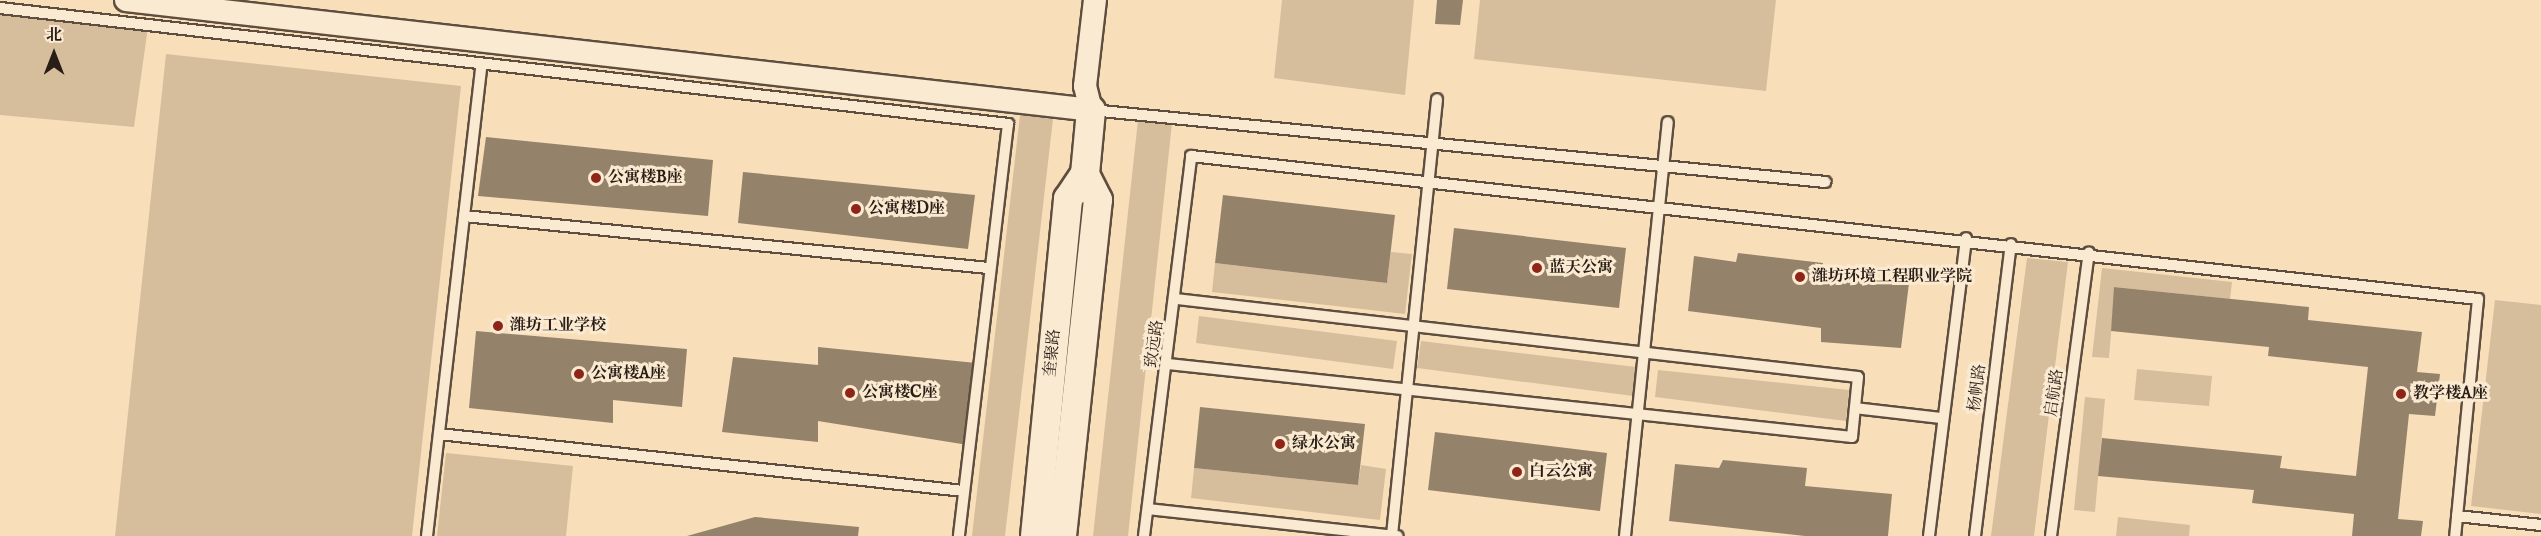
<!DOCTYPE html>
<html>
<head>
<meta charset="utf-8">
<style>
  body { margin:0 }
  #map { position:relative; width:2541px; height:536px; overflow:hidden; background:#f9dfb9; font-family:"IM FELL English","Noto Serif SC",serif }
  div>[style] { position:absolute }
  .green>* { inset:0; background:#d6be9d }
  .building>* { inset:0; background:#95826b }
  .roads { filter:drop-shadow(2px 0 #5d4e3f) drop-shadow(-2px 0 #5d4e3f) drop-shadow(0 2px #5d4e3f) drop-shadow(0 -2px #5d4e3f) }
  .service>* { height:10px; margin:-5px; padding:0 5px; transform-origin:5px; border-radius:5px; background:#fbead2 }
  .minor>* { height:22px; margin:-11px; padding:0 11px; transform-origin:11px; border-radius:11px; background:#fbead2 }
  .tertiary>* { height:28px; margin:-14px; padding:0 14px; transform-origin:14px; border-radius:14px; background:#fbead2 }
  .dots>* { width:16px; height:16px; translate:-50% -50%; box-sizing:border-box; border:3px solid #fbead2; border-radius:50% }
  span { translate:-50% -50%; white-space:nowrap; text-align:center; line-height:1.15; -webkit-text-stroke:6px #fbead2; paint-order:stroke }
  .poi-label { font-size:16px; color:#291e16; font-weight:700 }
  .left { translate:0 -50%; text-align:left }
  .street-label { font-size:16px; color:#291e16 }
  .north { position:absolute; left:24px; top:24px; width:60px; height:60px; -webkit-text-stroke:4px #fbead2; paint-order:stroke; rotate:0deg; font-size:16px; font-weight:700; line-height:24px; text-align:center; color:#291e16 }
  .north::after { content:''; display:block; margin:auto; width:21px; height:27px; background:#291e16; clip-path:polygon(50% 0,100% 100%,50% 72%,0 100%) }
</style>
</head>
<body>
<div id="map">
  <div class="green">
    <i style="clip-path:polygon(1282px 0,1414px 0,1405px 95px,1274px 78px)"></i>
    <i style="clip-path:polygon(1480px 0,1776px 0,1766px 91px,1474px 59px)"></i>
    <i style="clip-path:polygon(0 8px,148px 27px,134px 127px,0 115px)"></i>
    <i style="clip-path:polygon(166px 54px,461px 86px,412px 536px,115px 536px)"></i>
    <i style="clip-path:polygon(1020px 115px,1053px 119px,1005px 536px,972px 536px)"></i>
    <i style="clip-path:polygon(1138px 120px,1172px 123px,1128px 536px,1093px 536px)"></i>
    <i style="clip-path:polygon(1391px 252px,1412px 254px,1405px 314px,1212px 292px,1215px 263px,1387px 283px)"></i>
    <i style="clip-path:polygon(2027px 258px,2068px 262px,2034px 536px,1991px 536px)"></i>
    <i style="clip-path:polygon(2102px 268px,2232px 282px,2230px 299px,2115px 287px,2109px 358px,2092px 357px)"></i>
    <i style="clip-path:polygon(2495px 300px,2541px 305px,2541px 514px,2471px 506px)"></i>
    <i style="clip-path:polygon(1199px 316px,1397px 341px,1393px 369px,1196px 343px)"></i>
    <i style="clip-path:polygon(1421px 341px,1636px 367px,1633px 396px,1417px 368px)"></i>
    <i style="clip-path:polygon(2137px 369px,2212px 376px,2209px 406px,2134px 400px)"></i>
    <i style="clip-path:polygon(1658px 370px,1849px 390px,1846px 421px,1655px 397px)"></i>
    <i style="clip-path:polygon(2085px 397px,2105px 399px,2095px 512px,2074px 510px)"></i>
    <i style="clip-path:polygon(446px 453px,573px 466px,566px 536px,437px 536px)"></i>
    <i style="clip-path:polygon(1361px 465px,1386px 469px,1380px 520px,1191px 498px,1194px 468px,1358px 485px)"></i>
    <i style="clip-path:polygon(2118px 517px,2190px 525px,2189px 536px,2116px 536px)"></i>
  </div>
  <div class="building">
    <i style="clip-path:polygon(1437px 0,1463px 0,1460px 25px,1435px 24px)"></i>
    <i style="clip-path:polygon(486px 137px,713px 160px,708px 216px,478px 196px)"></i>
    <i style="clip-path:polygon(743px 172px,975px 195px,968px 249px,738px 223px)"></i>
    <i style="clip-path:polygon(1223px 195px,1395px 215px,1387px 283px,1215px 263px)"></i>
    <i style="clip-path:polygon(1454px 228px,1626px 248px,1619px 308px,1447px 289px)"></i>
    <i style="clip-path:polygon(1738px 253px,1823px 263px,1821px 276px,1909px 283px,1901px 348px,1821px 342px,1821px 328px,1688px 311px,1694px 256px,1736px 262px)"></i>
    <i style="clip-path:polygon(2114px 287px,2309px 307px,2308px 320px,2422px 332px,2417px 372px,2440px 374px,2435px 416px,2409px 414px,2398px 519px,2423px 521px,2421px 536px,2352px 536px,2354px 514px,2252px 503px,2254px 490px,2098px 476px,2102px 438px,2282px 456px,2280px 468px,2356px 476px,2368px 367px,2268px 356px,2269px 347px,2111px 331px)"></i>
    <i style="clip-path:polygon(476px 331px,687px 349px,682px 407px,613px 400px,613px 423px,469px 408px)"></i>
    <i style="clip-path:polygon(818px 347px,976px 363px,968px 445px,818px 421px,818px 442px,722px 432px,733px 357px,818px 365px)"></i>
    <i style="clip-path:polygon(1200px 407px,1365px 424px,1358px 485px,1194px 468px)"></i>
    <i style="clip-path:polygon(1435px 432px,1607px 453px,1600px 511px,1428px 490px)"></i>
    <i style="clip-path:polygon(1723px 460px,1807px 468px,1805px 486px,1892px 494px,1888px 536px,1805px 536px,1669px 521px,1675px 464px,1719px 468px)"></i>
    <i style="clip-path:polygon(755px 517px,859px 527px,858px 536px,687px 536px)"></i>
  </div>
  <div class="roads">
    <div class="service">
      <i style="left:0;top:8px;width:1015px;rotate:6.56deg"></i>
      <i style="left:1008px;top:124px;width:415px;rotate:96.8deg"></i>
      <i style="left:1091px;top:110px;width:738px;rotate:5.6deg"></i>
      <i style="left:464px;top:216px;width:528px;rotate:5.66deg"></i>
      <i style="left:1168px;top:364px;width:688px;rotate:6.09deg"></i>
      <i style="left:1852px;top:437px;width:60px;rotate:-84.3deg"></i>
      <i style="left:1858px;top:377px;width:685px;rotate:-173.47deg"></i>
      <i style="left:1855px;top:408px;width:88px;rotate:6.6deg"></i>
      <i style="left:439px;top:434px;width:528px;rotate:6.2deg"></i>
      <i style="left:1148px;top:509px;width:251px;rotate:6.2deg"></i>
      <i style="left:2457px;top:516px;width:84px;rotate:6.1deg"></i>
      <i style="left:1392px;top:535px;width:438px;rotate:-84.1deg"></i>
      <i style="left:427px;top:536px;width:472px;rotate:-83.4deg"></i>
      <i style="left:1144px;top:536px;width:383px;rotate:-82.9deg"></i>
      <i style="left:1191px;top:156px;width:1295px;rotate:6.34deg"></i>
      <i style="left:2478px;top:299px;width:238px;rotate:95.5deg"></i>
      <i style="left:1625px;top:536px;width:416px;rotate:-84.1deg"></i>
      <i style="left:1929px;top:536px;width:300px;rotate:-82.9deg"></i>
      <i style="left:1975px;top:536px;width:294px;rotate:-83deg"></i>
      <i style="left:2051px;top:536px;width:286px;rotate:-82.4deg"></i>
    </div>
    <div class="minor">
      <i style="left:126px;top:0;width:971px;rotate:6.5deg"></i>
      <i style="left:1091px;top:110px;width:25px;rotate:-104deg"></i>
      <i style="left:1085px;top:86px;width:87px;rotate:-83.4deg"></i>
    </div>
    <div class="tertiary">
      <i style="left:1035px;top:536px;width:339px;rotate:-84.4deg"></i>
      <i style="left:1068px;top:199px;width:30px;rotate:-56deg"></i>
      <i style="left:1085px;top:174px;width:64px;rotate:-84.6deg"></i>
      <i style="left:1062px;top:536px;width:338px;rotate:-83.9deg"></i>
      <i style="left:1098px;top:200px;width:29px;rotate:-117deg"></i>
    </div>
  </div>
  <div class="dots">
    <i style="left:596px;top:178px;background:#8f2418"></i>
    <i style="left:856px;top:209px;background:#8f2418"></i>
    <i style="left:1537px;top:268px;background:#8f2418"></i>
    <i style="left:1800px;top:277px;background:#8f2418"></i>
    <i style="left:498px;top:326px;background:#8f2418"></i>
    <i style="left:579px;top:374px;background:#8f2418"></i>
    <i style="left:850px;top:393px;background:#8f2418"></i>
    <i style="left:2401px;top:394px;background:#8f2418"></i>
    <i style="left:1280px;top:444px;background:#8f2418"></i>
    <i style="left:1517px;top:472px;background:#8f2418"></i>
  </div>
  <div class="poi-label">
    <span class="left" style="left:608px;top:178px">公寓楼B座</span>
    <span class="left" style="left:868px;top:209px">公寓楼D座</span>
    <span class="left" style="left:1549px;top:268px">蓝天公寓</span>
    <span class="left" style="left:1812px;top:277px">潍坊环境工程职业学院</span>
    <span class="left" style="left:510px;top:326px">潍坊工业学校</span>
    <span class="left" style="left:591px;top:374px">公寓楼A座</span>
    <span class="left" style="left:862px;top:393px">公寓楼C座</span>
    <span class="left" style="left:2413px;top:394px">教学楼A座</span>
    <span class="left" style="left:1292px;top:444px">绿水公寓</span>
    <span class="left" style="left:1529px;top:472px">白云公寓</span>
  </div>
  <div class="street-label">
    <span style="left:1155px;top:344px;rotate:-82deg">致远路</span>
    <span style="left:1053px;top:353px;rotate:-84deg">奎聚路</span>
    <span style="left:1978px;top:388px;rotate:-83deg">杨帆路</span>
    <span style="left:2055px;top:393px;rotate:-82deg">启航路</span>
  </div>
  <div class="north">北</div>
</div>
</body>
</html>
